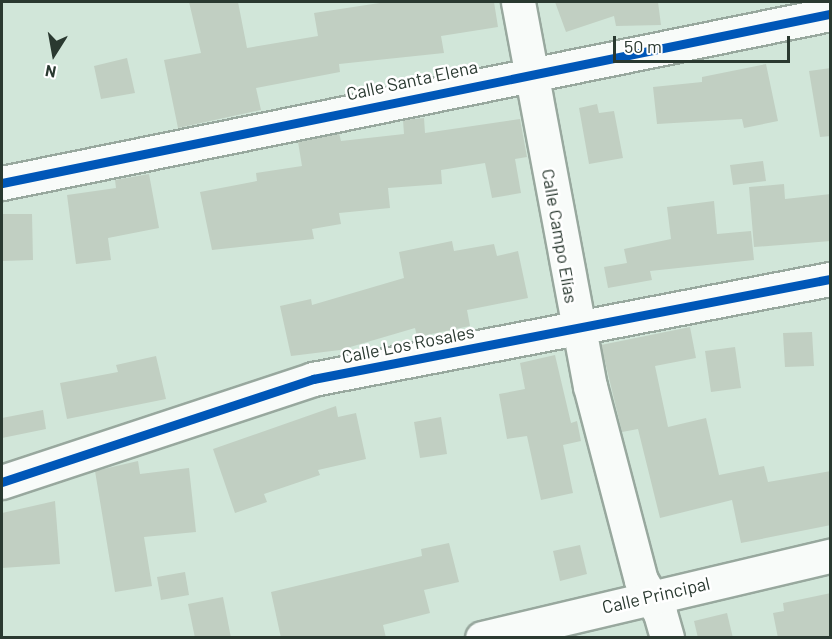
<!DOCTYPE html>
<html>
<head>
<meta charset="utf-8">
<style>
  body { margin:0 }
  #map { position:relative; width:832px; height:639px; overflow:hidden; background:#d1e6d9; font-family:Barlow,sans-serif }
  div>[style] { position:absolute }
  .building>* { inset:0; background:#c1cfc2 }
  .roads { filter:drop-shadow(2px 0 #98a89e) drop-shadow(-2px 0 #98a89e) drop-shadow(0 2px #98a89e) drop-shadow(0 -2px #98a89e) }
  .minor>* { height:33px; margin:-16.5px; padding:0 16.5px; transform-origin:16.5px; border-radius:16.5px; background:#f8fbf9 }
  .cycleway>* { height:9px; margin:-4.5px; padding:0 4.5px; transform-origin:4.5px; border-radius:4.5px; background:#0057b8 }
  span { translate:-50% -50%; white-space:nowrap; text-align:center; line-height:1.15; -webkit-text-stroke:5px #fff; paint-order:stroke }
  .street-label { font-size:18px; color:#2a3930 }
  .frame { position:absolute; inset:0; border:3px solid #2a3930; pointer-events:none }
  .north { position:absolute; left:24px; top:24px; width:60px; height:60px; -webkit-text-stroke:4px #fff; paint-order:stroke; rotate:191deg; font-size:16px; font-weight:700; line-height:24px; text-align:center; color:#2a3930 }
  .north::after { content:''; display:block; margin:auto; width:21px; height:27px; background:#2a3930; clip-path:polygon(50% 0,100% 100%,50% 72%,0 100%) }
  .scale { position:absolute; left:613px; top:36px; width:177px; height:27px; box-sizing:border-box; border:3px solid #2a3930; border-top:0; padding-left:8px; font-size:18px; line-height:21px; white-space:nowrap; color:#2a3930; -webkit-text-stroke:4px #fff; paint-order:stroke }
</style>
</head>
<body>
<div id="map">
  <div class="building">
    <i style="clip-path:polygon(189px 2px,238px 2px,247px 48px,318px 36px,314px 13px,386px 2px,494px 2px,498px 27px,441px 36px,444px 53px,339px 64px,340px 72px,256px 88px,261px 110px,178px 128px,164px 60px,201px 53px)"></i>
    <i style="clip-path:polygon(555px 2px,658px 2px,661px 25px,616px 26px,614px 16px,566px 32px)"></i>
    <i style="clip-path:polygon(127px 58px,135px 93px,101px 99px,94px 66px)"></i>
    <i style="clip-path:polygon(766px 64px,778px 121px,744px 128px,742px 119px,657px 124px,653px 87px,702px 82px,702px 77px)"></i>
    <i style="clip-path:polygon(831px 68px,831px 136px,820px 137px,809px 71px)"></i>
    <i style="clip-path:polygon(597px 104px,599px 113px,614px 111px,623px 158px,589px 164px,579px 108px)"></i>
    <i style="clip-path:polygon(424px 118px,425px 133px,520px 119px,527px 157px,515px 159px,521px 193px,492px 198px,485px 163px,441px 170px,442px 184px,388px 188px,390px 208px,339px 213px,341px 224px,312px 229px,314px 239px,212px 250px,200px 192px,257px 181px,256px 173px,302px 166px,298px 142px,339px 133px,341px 141px,404px 134px,403px 120px)"></i>
    <i style="clip-path:polygon(763px 161px,766px 181px,733px 185px,730px 165px)"></i>
    <i style="clip-path:polygon(149px 174px,159px 228px,108px 238px,111px 260px,76px 264px,67px 195px,116px 188px,115px 180px)"></i>
    <i style="clip-path:polygon(784px 184px,785px 199px,831px 194px,831px 241px,754px 247px,749px 187px)"></i>
    <i style="clip-path:polygon(714px 201px,717px 234px,751px 231px,754px 260px,650px 271px,652px 280px,608px 288px,604px 267px,627px 263px,624px 249px,671px 239px,667px 207px)"></i>
    <i style="clip-path:polygon(2px 214px,32px 214px,33px 260px,3px 261px)"></i>
    <i style="clip-path:polygon(452px 241px,454px 251px,494px 244px,497px 256px,518px 251px,528px 298px,467px 310px,470px 326px,417px 337px,415px 328px,340px 350px,291px 356px,280px 306px,311px 299px,312px 305px,404px 278px,399px 252px)"></i>
    <i style="clip-path:polygon(690px 327px,696px 358px,655px 366px,668px 427px,706px 418px,719px 475px,764px 466px,768px 482px,831px 471px,831px 525px,741px 543px,732px 500px,660px 518px,638px 429px,622px 432px,601px 345px)"></i>
    <i style="clip-path:polygon(812px 332px,814px 366px,785px 367px,783px 333px)"></i>
    <i style="clip-path:polygon(735px 347px,741px 388px,711px 392px,705px 351px)"></i>
    <i style="clip-path:polygon(555px 355px,571px 423px,577px 421px,581px 441px,563px 445px,573px 493px,541px 500px,527px 436px,507px 439px,499px 394px,525px 389px,520px 363px)"></i>
    <i style="clip-path:polygon(156px 356px,166px 399px,67px 419px,60px 383px,118px 372px,116px 365px)"></i>
    <i style="clip-path:polygon(336px 406px,338px 417px,356px 413px,366px 459px,318px 470px,320px 475px,264px 494px,267px 502px,235px 513px,213px 449px)"></i>
    <i style="clip-path:polygon(43px 410px,46px 429px,2px 438px,2px 418px)"></i>
    <i style="clip-path:polygon(441px 417px,447px 454px,420px 458px,414px 422px)"></i>
    <i style="clip-path:polygon(138px 461px,140px 474px,189px 468px,196px 532px,144px 537px,152px 586px,115px 592px,95px 471px)"></i>
    <i style="clip-path:polygon(55px 501px,60px 564px,2px 568px,2px 513px)"></i>
    <i style="clip-path:polygon(449px 543px,459px 582px,424px 590px,430px 613px,383px 625px,386px 638px,281px 638px,271px 592px,422px 556px,421px 549px)"></i>
    <i style="clip-path:polygon(580px 545px,587px 574px,560px 581px,553px 551px)"></i>
    <i style="clip-path:polygon(185px 572px,189px 595px,161px 600px,157px 577px)"></i>
    <i style="clip-path:polygon(831px 593px,831px 638px,778px 638px,773px 613px,784px 611px,783px 603px)"></i>
    <i style="clip-path:polygon(223px 597px,231px 638px,195px 638px,188px 604px)"></i>
    <i style="clip-path:polygon(727px 613px,733px 638px,698px 638px,694px 621px)"></i>
  </div>
  <div class="roads">
    <div class="minor">
      <i style="left:518px;top:2px;width:391px;rotate:79.4deg"></i>
      <i style="left:590px;top:386px;width:201px;rotate:75.3deg"></i>
      <i style="left:641px;top:580px;width:38px;rotate:60deg"></i>
      <i style="left:660px;top:613px;width:26px;rotate:74deg"></i>
      <i style="left:2px;top:183px;width:845px;rotate:-11.54deg"></i>
      <i style="left:2px;top:482px;width:328px;rotate:-18.3deg"></i>
      <i style="left:313px;top:379px;width:527px;rotate:-10.95deg"></i>
      <i style="left:482px;top:638px;width:358px;rotate:-13.3deg"></i>
    </div>
  </div>
  <div class="cycleway">
    <i style="left:2px;top:183px;width:845px;rotate:-11.54deg"></i>
    <i style="left:2px;top:482px;width:328px;rotate:-18.3deg"></i>
    <i style="left:313px;top:379px;width:527px;rotate:-10.95deg"></i>
  </div>
  <div class="street-label">
    <span style="left:412px;top:80px;rotate:-12deg">Calle Santa Elena</span>
    <span style="left:560px;top:236px;rotate:80deg">Calle Campo Elías</span>
    <span style="left:408px;top:344px;rotate:-11deg">Calle Los Rosales</span>
    <span style="left:656px;top:595px;rotate:-13deg">Calle Principal</span>
  </div>
  <div class="frame"></div>
  <div class="north">N</div>
  <div class="scale">50 m</div>
</div>
</body>
</html>
